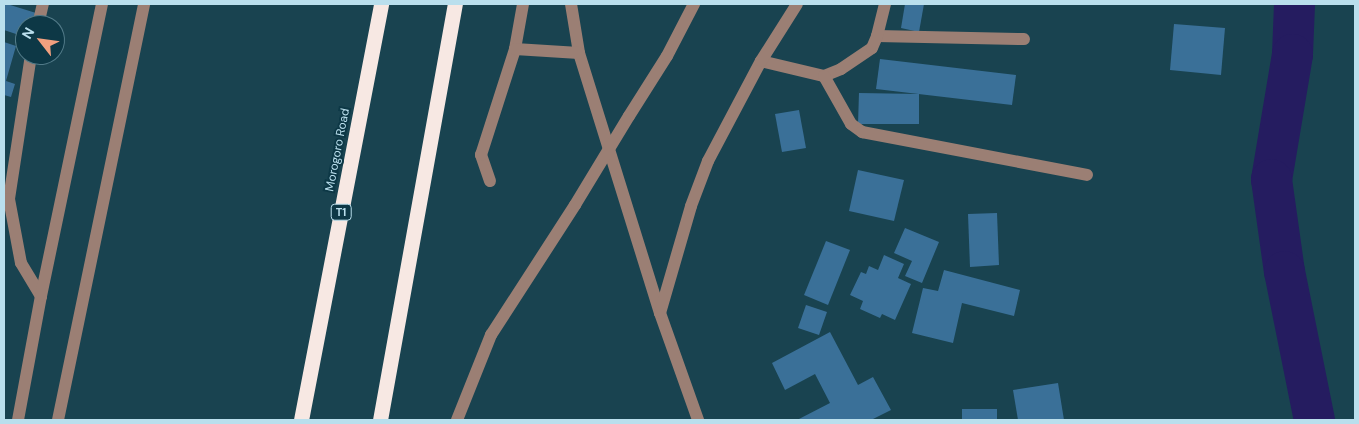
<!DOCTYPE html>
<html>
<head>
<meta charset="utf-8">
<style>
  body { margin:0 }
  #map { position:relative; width:1359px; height:424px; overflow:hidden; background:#194350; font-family:"DM Sans",sans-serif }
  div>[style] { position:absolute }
  .river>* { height:41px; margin:-20.5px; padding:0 20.5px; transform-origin:20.5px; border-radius:20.5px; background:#251c60 }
  .building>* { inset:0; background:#3a7098 }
  .minor>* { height:12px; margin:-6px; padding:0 6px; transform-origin:6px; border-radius:6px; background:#9b7f74 }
  .highway>* { height:15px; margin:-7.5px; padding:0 7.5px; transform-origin:7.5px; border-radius:7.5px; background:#f7e8e3 }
  .minor-bridge>* { height:12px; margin:-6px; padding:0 6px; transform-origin:6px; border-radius:6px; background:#9b7f74 }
  span { translate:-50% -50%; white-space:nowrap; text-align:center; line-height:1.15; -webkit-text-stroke:4px #0d3846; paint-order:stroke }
  .shield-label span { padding:1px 4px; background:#0d3846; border:1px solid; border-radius:4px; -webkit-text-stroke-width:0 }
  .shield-label { font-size:11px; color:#badfed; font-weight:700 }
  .street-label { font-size:12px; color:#badfed }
  .frame { position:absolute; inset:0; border:5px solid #badfed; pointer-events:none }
  .north { position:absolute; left:15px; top:15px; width:50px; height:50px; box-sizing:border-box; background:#0d3846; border:1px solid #527b89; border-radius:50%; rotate:300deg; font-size:14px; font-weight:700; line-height:20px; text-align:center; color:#badfed }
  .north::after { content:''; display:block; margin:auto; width:18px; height:22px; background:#f2a07f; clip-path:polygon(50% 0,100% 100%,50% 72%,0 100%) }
</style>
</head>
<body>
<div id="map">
  <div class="river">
    <i style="left:1294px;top:4px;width:50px;rotate:92.3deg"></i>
    <i style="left:1292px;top:54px;width:127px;rotate:99.5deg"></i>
    <i style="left:1271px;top:179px;width:93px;rotate:82deg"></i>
    <i style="left:1284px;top:271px;width:152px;rotate:78.6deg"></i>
  </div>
  <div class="building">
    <i style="clip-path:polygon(7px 4px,36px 13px,32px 25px,25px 25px,25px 37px,4px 30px,4px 5px)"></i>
    <i style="clip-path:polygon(905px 4px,924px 4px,919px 32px,901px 28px)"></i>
    <i style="clip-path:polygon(1174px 24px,1225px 28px,1221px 75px,1170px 70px)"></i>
    <i style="clip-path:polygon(4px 42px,16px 46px,6px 81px,15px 84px,11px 97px,4px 95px)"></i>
    <i style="clip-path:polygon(880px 59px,1016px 75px,1012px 105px,876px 89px)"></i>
    <i style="clip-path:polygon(859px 93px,919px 94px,919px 124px,858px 124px)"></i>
    <i style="clip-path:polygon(799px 110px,806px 148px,782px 152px,775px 114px)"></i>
    <i style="clip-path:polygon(858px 170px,904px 180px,894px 221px,849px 211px)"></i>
    <i style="clip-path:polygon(997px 213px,999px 265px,970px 267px,968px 214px)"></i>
    <i style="clip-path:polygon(905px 228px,939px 242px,922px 283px,905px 276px,912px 261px,894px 253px)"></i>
    <i style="clip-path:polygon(826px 241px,850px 250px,828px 305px,804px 295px)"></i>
    <i style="clip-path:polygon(884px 255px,904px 264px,898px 278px,911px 284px,895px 320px,882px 314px,880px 318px,860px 309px,863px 301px,850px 295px,861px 272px,866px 274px,869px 266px,878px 270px)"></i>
    <i style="clip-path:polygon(944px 270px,1020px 290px,1014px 316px,962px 303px,953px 343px,912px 333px,923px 288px,938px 291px)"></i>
    <i style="clip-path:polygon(806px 305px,827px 312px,819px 335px,798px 328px)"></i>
    <i style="clip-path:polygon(830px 332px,858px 385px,873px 377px,891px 410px,871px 420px,797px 420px,830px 403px,815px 374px,785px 390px,772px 363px)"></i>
    <i style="clip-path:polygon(1058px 383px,1064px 420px,1018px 420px,1013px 390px)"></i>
    <i style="clip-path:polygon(962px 409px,997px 409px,997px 420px,962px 420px)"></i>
  </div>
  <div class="minor">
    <i style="left:571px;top:4px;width:50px;rotate:80.7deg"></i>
    <i style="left:579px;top:53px;width:272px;rotate:72.7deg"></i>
    <i style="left:660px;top:313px;width:114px;rotate:70.4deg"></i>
    <i style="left:38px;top:25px;width:22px;rotate:-77deg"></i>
    <i style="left:877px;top:36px;width:147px;rotate:1.2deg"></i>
    <i style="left:515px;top:49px;width:46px;rotate:-79.9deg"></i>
    <i style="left:31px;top:55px;width:146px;rotate:98.7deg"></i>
    <i style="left:9px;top:199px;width:65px;rotate:79.4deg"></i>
    <i style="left:21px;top:263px;width:39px;rotate:59deg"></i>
    <i style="left:761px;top:61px;width:65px;rotate:13.4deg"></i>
    <i style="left:824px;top:76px;width:18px;rotate:-22deg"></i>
    <i style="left:841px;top:69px;width:37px;rotate:-34deg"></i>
    <i style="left:872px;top:48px;width:13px;rotate:-67deg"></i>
    <i style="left:877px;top:36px;width:33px;rotate:-76deg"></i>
    <i style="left:824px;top:76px;width:55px;rotate:60.6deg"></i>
    <i style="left:851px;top:124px;width:14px;rotate:36deg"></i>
    <i style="left:862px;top:132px;width:229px;rotate:10.8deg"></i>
    <i style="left:629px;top:116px;width:71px;rotate:-57.7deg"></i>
    <i style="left:667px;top:56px;width:59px;rotate:-62.6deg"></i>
    <i style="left:490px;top:181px;width:28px;rotate:-109deg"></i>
    <i style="left:481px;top:155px;width:111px;rotate:-72.2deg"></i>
    <i style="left:515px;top:49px;width:64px;rotate:3.6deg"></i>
    <i style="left:660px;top:313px;width:111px;rotate:-73.8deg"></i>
    <i style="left:691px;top:206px;width:48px;rotate:-69.3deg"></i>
    <i style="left:708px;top:161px;width:113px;rotate:-62.1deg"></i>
    <i style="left:761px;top:61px;width:67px;rotate:-57.7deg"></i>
    <i style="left:18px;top:420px;width:126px;rotate:-79.5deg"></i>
    <i style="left:41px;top:296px;width:298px;rotate:-78.2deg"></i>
    <i style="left:58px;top:420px;width:425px;rotate:-78.3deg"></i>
    <i style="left:457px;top:420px;width:92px;rotate:-68.2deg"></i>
    <i style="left:491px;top:335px;width:155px;rotate:-57.1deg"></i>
  </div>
  <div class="highway">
    <i style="left:301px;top:420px;width:424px;rotate:-79.1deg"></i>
    <i style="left:380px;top:420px;width:423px;rotate:-79.8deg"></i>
  </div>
  <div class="minor-bridge">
    <i style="left:575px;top:205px;width:104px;rotate:-58.8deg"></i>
  </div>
  <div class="shield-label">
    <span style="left:341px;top:212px">T1</span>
  </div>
  <div class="street-label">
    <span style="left:338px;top:150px;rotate:-79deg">Morogoro Road</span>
  </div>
  <div class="frame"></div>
  <div class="north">N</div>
</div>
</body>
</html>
